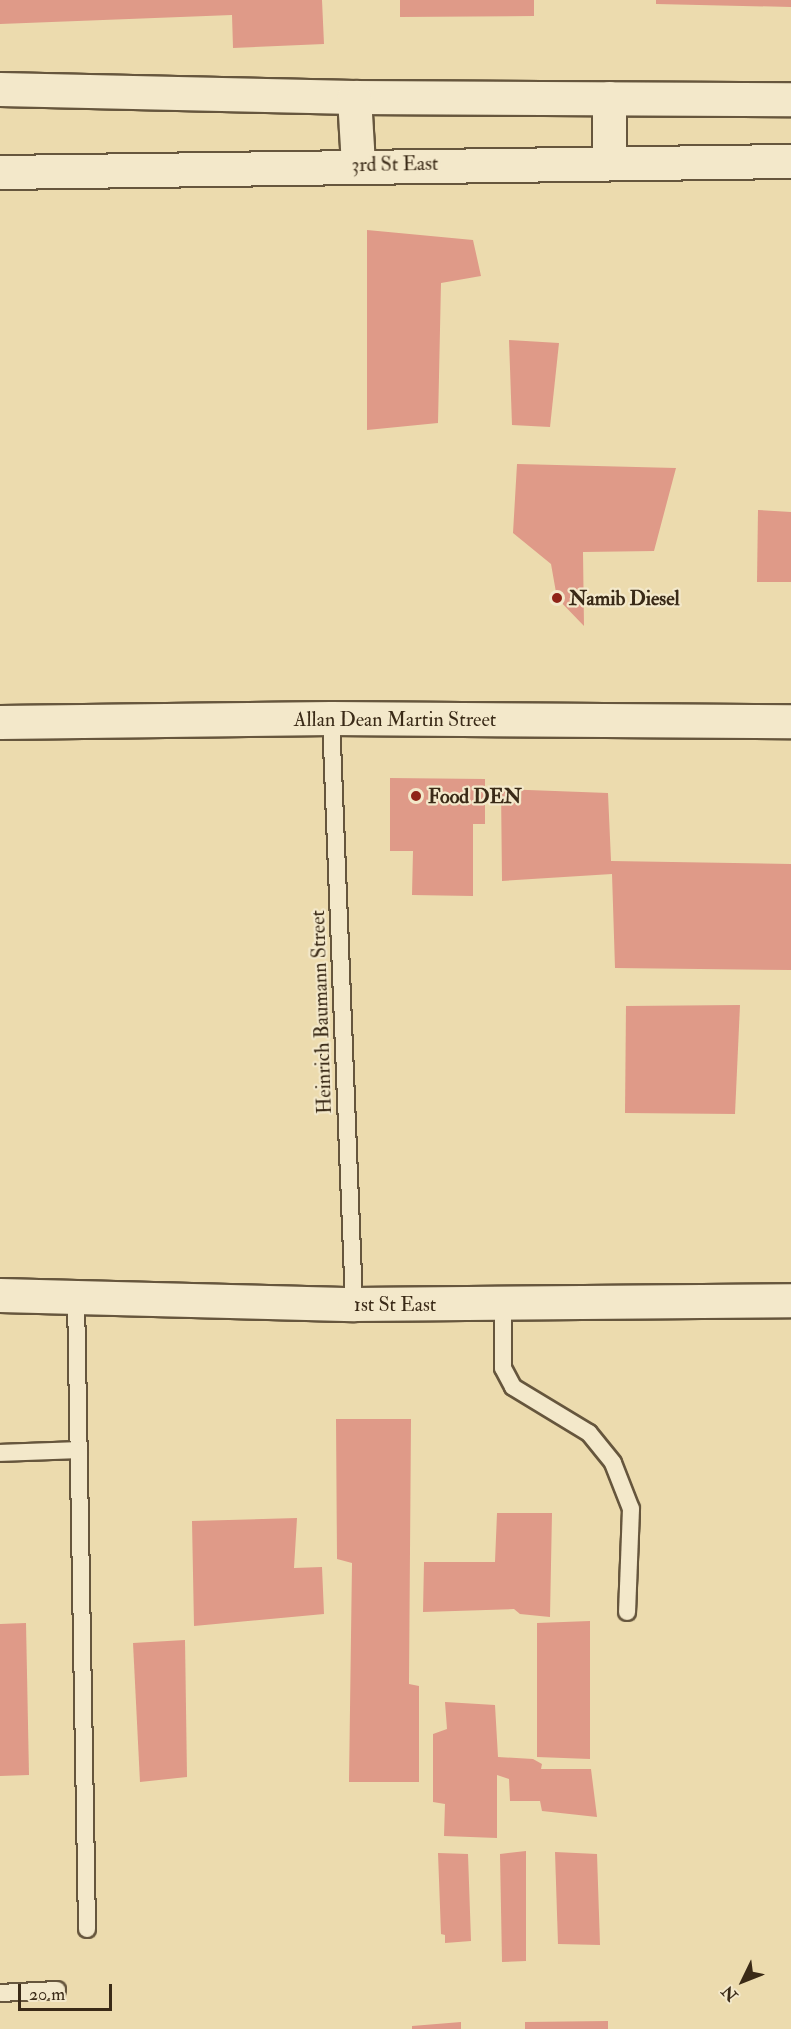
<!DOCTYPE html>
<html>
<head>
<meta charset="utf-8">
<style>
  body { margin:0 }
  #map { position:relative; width:791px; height:2029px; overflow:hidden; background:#ecdbae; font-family:"IM FELL Double Pica",serif }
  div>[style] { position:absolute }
  .building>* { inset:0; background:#df9a88 }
  .roads { filter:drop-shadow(2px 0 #66563d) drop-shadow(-2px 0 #66563d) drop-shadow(0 2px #66563d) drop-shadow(0 -2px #66563d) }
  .service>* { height:16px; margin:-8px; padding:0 8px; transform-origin:8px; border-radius:8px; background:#f3e8ca }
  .minor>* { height:33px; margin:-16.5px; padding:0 16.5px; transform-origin:16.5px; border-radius:16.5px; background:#f3e8ca }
  .dots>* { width:16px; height:16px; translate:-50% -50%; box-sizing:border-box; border:3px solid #f3e8ca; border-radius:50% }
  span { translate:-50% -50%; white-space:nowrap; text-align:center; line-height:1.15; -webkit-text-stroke:4.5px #f3e8ca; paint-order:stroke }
  .street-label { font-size:20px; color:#3a2a17 }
  .poi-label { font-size:20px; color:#3a2a17; font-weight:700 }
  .left { translate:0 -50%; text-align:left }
  .north { position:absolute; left:713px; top:1951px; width:60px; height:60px; -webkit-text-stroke:4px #f3e8ca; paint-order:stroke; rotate:227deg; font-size:16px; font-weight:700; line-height:24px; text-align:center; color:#3a2a17 }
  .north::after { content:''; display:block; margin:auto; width:21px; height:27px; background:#3a2a17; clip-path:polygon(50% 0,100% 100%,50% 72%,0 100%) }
  .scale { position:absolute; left:18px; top:1984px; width:94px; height:27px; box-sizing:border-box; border:3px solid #3a2a17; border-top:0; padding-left:8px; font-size:18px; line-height:21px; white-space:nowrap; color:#3a2a17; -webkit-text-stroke:4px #f3e8ca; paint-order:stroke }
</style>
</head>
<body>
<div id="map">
  <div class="building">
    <i style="clip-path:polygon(0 0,322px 0,324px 44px,233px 48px,232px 15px,0 24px)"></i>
    <i style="clip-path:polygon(400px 0,534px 0,534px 16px,400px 17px)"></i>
    <i style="clip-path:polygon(656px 0,791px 0,791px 7px,656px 4px)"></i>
    <i style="clip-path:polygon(367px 230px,473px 240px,481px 276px,441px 283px,438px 423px,367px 430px)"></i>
    <i style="clip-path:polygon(509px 340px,559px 343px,550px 427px,512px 425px)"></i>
    <i style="clip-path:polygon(517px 464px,676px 468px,654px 551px,583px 552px,584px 626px,557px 598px,551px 564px,513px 533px)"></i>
    <i style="clip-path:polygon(758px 510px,791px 512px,791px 582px,757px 582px)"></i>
    <i style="clip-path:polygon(390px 778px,485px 779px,485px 824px,473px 824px,473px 896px,412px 895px,413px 851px,390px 851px)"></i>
    <i style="clip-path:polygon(501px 789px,608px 793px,611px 861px,791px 864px,791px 970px,615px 968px,612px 874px,502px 881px)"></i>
    <i style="clip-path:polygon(740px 1005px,735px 1114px,625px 1113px,626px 1006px)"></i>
    <i style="clip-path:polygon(336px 1419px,411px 1419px,409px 1684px,419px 1686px,419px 1782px,349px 1782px,352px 1563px,337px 1559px)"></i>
    <i style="clip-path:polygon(497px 1513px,552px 1513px,550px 1617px,520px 1614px,514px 1609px,423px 1612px,424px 1562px,495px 1562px)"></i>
    <i style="clip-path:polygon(297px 1518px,294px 1568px,322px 1567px,324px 1614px,194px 1626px,192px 1521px)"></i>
    <i style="clip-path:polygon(590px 1621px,590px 1759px,537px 1757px,537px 1623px)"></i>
    <i style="clip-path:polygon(26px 1623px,29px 1775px,0 1776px,0 1624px)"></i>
    <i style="clip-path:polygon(185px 1640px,187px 1777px,140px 1782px,133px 1643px)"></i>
    <i style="clip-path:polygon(445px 1702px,495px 1705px,498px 1757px,533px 1759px,542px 1764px,541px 1769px,591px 1769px,597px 1817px,542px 1811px,540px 1801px,510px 1801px,509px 1779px,497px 1775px,497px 1838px,444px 1836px,445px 1804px,433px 1802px,433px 1734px,447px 1729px)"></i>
    <i style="clip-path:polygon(526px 1851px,526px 1961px,502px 1962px,500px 1854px)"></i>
    <i style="clip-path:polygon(555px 1852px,597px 1854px,600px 1945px,558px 1944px)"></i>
    <i style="clip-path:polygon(438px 1853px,468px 1854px,471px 1941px,445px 1943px,445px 1935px,441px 1934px)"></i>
    <i style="clip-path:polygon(608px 2021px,608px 2029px,525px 2029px,525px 2022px)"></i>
    <i style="clip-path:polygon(461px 2022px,461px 2029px,412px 2029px,412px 2026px)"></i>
  </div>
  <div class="roads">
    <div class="service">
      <i style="left:331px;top:718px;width:586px;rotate:87.75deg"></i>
      <i style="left:76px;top:1297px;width:632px;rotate:89deg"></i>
      <i style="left:503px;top:1303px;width:65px;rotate:90deg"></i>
      <i style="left:503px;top:1368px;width:21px;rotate:62deg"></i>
      <i style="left:513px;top:1387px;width:89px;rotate:31.2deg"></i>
      <i style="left:589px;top:1433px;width:38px;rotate:51deg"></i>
      <i style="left:613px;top:1463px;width:49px;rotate:68.6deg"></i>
      <i style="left:631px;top:1509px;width:103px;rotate:92.2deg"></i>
      <i style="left:0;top:1453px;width:79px;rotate:-2.2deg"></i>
      <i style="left:0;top:1993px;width:57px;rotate:-3deg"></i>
    </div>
    <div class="minor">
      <i style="left:0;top:89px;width:354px;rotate:1.3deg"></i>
      <i style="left:354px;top:97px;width:437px;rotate:0.3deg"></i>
      <i style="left:354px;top:97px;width:67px;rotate:86.6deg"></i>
      <i style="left:609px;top:160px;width:62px;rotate:-90deg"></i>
      <i style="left:0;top:172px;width:791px;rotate:-0.8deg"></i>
      <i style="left:0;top:722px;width:331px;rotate:-0.7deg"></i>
      <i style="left:331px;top:718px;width:460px;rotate:0.4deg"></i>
      <i style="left:0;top:1295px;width:354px;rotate:1.5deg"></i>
      <i style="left:354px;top:1304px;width:437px;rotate:-0.5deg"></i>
    </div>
  </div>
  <div class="dots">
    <i style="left:557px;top:598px;background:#8f2418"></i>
    <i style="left:416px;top:796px;background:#8f2418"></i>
  </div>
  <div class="street-label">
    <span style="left:395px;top:164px;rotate:-1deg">3rd St East</span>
    <span style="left:395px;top:719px">Allan Dean Martin Street</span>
    <span style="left:321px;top:1012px;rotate:-92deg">Heinrich Baumann Street</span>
    <span style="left:395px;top:1304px">1st St East</span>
  </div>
  <div class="poi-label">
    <span class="left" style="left:569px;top:598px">Namib Diesel</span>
    <span class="left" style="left:428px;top:796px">Food DEN</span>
  </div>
  <div class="north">N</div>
  <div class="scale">20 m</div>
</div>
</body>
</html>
